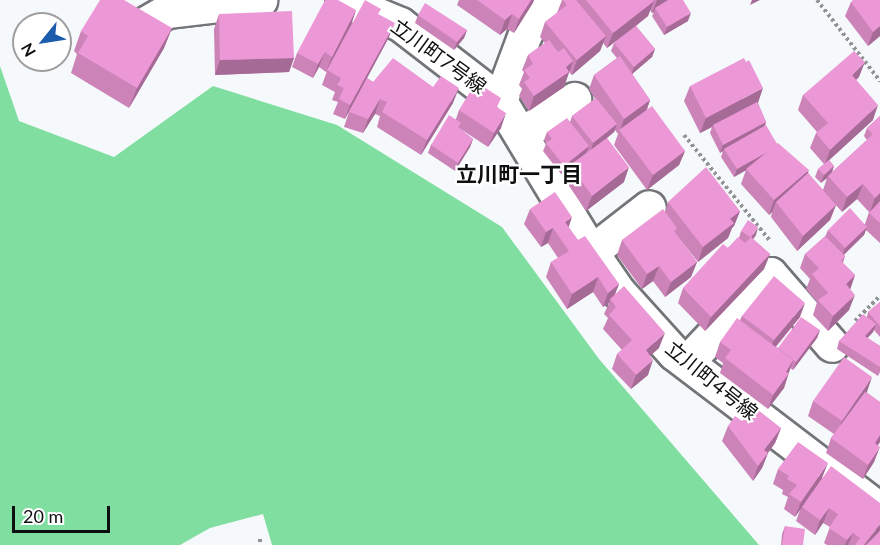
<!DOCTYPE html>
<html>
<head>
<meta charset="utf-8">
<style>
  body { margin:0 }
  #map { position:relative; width:880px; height:545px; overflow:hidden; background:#f6f9fc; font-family:Lato,"Noto Sans JP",sans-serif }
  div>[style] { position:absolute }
  .forest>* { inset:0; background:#80dea0 }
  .path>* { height:4px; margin-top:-2px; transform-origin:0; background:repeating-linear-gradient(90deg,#919395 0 3px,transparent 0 6px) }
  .roads { filter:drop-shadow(2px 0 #737578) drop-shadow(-2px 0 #737578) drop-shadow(0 2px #737578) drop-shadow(0 -2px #737578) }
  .minor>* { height:33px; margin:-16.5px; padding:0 16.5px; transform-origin:16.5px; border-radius:16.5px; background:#fff }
  .wall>* { inset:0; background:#cb83b8 }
  .shaded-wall>* { inset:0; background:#a56a96 }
  .building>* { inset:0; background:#ec98d6 }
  span { translate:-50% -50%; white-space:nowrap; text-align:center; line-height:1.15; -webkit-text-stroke:4.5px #fff; paint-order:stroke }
  .street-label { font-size:20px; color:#0e0f10 }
  .neighbourhood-label { font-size:21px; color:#0e0f10; font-weight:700 }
  .north { position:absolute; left:12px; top:12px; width:60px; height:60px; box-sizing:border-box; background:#fff; border:2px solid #9f9f9f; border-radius:50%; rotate:240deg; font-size:16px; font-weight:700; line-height:24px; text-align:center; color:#0e0f10 }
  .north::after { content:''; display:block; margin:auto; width:21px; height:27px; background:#1d5cad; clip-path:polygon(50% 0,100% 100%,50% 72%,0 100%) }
  .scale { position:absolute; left:12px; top:506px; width:98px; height:27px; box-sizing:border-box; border:3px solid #0e0f10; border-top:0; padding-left:8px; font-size:18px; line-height:21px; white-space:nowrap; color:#0e0f10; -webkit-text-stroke:4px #fff; paint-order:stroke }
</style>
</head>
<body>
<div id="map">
  <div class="forest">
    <i style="clip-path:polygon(0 66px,19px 121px,114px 157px,213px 86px,337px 125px,502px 227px,599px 359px,759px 545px,272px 545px,263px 514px,210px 528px,180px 545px,0 545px)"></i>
  </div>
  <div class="path">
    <i style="left:817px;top:0;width:103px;rotate:52.1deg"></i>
    <i style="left:684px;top:135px;width:138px;rotate:50.9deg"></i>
    <i style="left:855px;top:321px;width:35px;rotate:-45deg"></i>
    <i style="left:260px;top:539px;width:6px;rotate:90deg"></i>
  </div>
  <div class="roads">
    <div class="minor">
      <i style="left:342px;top:0;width:63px;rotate:22.5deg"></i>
      <i style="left:400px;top:24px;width:126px;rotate:37.6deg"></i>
      <i style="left:546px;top:0;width:40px;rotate:122deg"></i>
      <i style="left:525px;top:34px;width:72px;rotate:110.5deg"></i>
      <i style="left:500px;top:101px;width:176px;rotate:58.9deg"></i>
      <i style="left:591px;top:252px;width:47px;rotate:55.3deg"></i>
      <i style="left:618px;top:291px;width:84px;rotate:47.9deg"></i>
      <i style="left:674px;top:353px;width:259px;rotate:37.3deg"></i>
      <i style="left:139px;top:27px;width:32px;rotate:-30deg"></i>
      <i style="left:167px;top:11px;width:94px;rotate:-6.7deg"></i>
      <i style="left:522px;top:134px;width:63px;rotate:-33.9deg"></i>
      <i style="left:591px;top:252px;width:73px;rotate:-37.8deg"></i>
      <i style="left:687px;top:362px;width:121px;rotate:-46.7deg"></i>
      <i style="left:770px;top:274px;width:94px;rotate:48.9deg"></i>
    </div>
  </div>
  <div class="wall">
    <i style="clip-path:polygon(459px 0,534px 0,514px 33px,507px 29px,500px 35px,457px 5px)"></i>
    <i style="clip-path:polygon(562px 0,683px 0,688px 21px,664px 35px,652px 16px,654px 12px,652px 13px,650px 10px,648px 16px,636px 26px,655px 49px,652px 57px,632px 74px,650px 100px,647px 109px,685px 151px,679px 165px,647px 190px,614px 145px,618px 134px,615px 130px,614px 132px,607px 138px,624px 182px,586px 211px,565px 180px,569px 167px,561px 174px,543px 151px,546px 144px,544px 140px,547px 132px,570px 122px,572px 116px,595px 99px,589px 89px,594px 75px,617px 58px,611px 51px,614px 43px,626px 33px,607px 48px,603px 43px,600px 51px,572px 75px,569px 72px,564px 87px,529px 111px,519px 96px,522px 89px,519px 85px,524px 72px,522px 70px,528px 55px,545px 43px,540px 37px,545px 22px,557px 13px)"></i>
    <i style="clip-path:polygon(880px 0,880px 36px,868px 46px,845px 16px,851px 2px)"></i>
    <i style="clip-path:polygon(356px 10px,351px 25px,379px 15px,389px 37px,367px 78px,373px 82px,453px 103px,421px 155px,377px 127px,380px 116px,375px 114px,363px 133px,344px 127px,349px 112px,366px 79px,345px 119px,333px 114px,338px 102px,332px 100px,335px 92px,322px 85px,327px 71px,326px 72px,319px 67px,313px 78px,292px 67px,297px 53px)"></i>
    <i style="clip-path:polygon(219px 14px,294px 58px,289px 72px,215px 75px,214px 29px)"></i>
    <i style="clip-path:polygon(418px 15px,467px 30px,464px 38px,454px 50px,415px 23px)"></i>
    <i style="clip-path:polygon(172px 28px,164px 48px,129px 108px,71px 73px,77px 54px,74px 51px,81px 31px)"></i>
    <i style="clip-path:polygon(859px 77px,856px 80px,873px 120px,829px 160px,834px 166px,832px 172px,867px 140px,864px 136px,867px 128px,880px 116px,880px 243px,866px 230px,864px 235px,844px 255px,845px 256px,843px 263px,855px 275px,850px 289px,849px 310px,828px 331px,813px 315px,817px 302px,806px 289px,810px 279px,800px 268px,805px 254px,825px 237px,828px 230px,865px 224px,869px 212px,857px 199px,842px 212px,835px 204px,836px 205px,830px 220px,797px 251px,771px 217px,772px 212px,769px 215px,741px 184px,746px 170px,734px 177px,721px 157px,723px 151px,720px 153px,710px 133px,712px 127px,700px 133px,684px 101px,690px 86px,758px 103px,766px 122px,765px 126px,777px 144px,808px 173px,823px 190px,827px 178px,821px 183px,815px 177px,818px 169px,824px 164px,810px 148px,816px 133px,817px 132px,798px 110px,803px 95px)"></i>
    <i style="clip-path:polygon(498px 107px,501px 128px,488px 147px,459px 128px,473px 139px,470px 147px,455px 171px,428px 153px,431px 145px,456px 119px,459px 110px)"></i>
    <i style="clip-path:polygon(668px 202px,740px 211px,734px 226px,732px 228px,728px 238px,698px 262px,675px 233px,697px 262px,691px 277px,665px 297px,653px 281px,642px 289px,617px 255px,622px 240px,665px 212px)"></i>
    <i style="clip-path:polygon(530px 209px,568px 227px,578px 240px,619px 284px,615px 294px,659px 348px,650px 356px,648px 375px,631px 389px,612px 369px,617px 354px,622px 350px,603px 329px,608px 318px,604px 314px,609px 303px,603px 307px,593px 292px,567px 309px,546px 277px,551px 262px,558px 258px,548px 243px,541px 247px,524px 224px)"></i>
    <i style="clip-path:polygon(741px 231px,756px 235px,753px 239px,770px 254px,764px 269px,705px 331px,678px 303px,683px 288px,739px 238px)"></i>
    <i style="clip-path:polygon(880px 302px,880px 337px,874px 330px,873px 332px,867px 338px,880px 346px,880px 372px,878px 376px,837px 349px,839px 341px,867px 317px,868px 312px)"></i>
    <i style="clip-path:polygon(742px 316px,800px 317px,776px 347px,778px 348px,820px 330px,817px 338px,793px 370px,790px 368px,784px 388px,768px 409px,720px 373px,723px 363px,715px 357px,720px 342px,740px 320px)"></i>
    <i style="clip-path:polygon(866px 392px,880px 402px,880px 442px,878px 445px,874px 462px,863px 479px,826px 453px,831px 438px,834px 434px,808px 416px,813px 401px)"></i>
    <i style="clip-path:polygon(742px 421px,781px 428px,775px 443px,768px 453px,762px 468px,753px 481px,722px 441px,728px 426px)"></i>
    <i style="clip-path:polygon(778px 469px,823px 478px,880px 545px,827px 545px,824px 543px,830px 527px,823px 523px,815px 535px,796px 521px,800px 510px,795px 517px,784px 509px,788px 497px,782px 494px,783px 490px,773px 484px)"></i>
    <i style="clip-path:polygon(785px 526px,803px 545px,781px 545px,782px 534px)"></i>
  </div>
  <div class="shaded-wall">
    <i style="clip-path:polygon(531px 0,534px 0,533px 3px,514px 33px,519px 19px)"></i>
    <i style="clip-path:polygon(657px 0,673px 0,655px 8px,654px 12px,652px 13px)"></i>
    <i style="clip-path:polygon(752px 0,760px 0,750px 5px)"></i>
    <i style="clip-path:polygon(654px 1px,648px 16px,607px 48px,613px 33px)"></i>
    <i style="clip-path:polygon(356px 10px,351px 25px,326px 72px,332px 57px)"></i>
    <i style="clip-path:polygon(691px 13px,688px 21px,664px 35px,667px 27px)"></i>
    <i style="clip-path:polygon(512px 14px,507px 29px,500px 35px,505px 20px)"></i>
    <i style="clip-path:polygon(395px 23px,389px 37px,345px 119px,350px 105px)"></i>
    <i style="clip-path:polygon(880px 26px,880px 36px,868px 46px,873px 32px)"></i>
    <i style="clip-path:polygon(172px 28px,164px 48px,129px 108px,137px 88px)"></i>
    <i style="clip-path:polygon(467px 30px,464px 38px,454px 50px,457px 42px)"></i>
    <i style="clip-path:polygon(606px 36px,600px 51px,572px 75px,577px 60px)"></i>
    <i style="clip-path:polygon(655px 49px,652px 57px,631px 75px,634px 67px)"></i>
    <i style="clip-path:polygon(325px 52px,319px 67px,313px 78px,318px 64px)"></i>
    <i style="clip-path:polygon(294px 58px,289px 72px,215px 75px,220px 60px)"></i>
    <i style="clip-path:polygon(573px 61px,564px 87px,529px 111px,534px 96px)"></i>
    <i style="clip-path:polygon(865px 62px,859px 77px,846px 89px,852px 75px)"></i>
    <i style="clip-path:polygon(459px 88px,453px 103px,421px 155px,427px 140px)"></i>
    <i style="clip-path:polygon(763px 88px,758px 103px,713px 125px,712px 127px,700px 133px,706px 118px)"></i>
    <i style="clip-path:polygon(380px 99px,375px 114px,363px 133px,368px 119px)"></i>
    <i style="clip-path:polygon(650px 100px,645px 115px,620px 131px,624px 119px)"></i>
    <i style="clip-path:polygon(878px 105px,873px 120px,825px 164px,830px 150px)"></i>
    <i style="clip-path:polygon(506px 113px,501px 128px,488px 147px,494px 133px)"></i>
    <i style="clip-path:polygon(766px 122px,763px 130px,724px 149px,723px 151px,720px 153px,723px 145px)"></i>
    <i style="clip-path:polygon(617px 124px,614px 132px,591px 151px,593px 143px)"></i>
    <i style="clip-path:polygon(473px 139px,470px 147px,455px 171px,458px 163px)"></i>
    <i style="clip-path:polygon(589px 146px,586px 154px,570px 165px,569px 167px,561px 174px,564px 166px)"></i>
    <i style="clip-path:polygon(778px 146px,775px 154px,734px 177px,737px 169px)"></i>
    <i style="clip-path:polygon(685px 151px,679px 165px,647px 190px,653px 175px)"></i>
    <i style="clip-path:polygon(834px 166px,831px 174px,828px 176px,827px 178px,821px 183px,824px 175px)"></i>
    <i style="clip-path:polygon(629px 167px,624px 182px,586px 211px,592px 196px)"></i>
    <i style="clip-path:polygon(809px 170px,804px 185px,776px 202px,772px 212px,769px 215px,774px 200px)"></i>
    <i style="clip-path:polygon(863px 184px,857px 199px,842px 212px,847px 197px)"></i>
    <i style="clip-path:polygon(880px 193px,880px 203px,870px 212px,875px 198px)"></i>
    <i style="clip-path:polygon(836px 205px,830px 220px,797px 251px,803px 236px)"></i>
    <i style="clip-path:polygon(740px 211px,734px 226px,732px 228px,728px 238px,698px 262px,703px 247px,730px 219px)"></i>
    <i style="clip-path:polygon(572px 217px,567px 232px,565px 222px)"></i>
    <i style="clip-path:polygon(758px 227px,756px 235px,748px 246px,751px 238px)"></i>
    <i style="clip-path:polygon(867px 227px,864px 235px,842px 256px,845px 248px)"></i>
    <i style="clip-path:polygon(553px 228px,548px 243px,541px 247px,546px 232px)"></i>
    <i style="clip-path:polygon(770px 254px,764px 269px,705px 331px,711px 317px)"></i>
    <i style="clip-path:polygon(697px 262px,691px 277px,665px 297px,671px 282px)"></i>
    <i style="clip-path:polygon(659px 266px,653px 281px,642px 289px,647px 274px)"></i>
    <i style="clip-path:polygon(855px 275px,850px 290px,846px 284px)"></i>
    <i style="clip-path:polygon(598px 277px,593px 292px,567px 309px,572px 294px)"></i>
    <i style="clip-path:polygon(619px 284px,613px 299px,610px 299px,609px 303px,603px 307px,608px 293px)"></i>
    <i style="clip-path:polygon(855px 295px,849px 310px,828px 331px,833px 316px)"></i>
    <i style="clip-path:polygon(805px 303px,800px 317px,768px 355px,774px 340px)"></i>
    <i style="clip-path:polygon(876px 324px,873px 332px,862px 344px,865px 336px)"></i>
    <i style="clip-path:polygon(820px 330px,817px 338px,793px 370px,796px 362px)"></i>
    <i style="clip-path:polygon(665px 333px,659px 348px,640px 365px,646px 350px)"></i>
    <i style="clip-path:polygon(653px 360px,648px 375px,631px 389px,636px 375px)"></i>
    <i style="clip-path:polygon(793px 360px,784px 388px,768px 409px,773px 395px,786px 372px)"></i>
    <i style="clip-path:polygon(872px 377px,867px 392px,837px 436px,842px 421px)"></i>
    <i style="clip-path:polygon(781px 428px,775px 443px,759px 465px,764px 450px)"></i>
    <i style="clip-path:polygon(880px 435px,880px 442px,869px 458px,875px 443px)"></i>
    <i style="clip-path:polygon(880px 447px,874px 462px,863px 479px,868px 465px)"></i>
    <i style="clip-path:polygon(768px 453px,762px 468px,753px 481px,758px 466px)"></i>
    <i style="clip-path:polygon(828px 463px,822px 478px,802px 507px,795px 517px,801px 502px)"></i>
    <i style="clip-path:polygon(829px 508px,823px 523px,815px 535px,820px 520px)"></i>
    <i style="clip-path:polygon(880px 524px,880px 531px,870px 545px,864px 545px)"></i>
    <i style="clip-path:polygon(853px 533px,848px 545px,845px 545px,847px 540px)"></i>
  </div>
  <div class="building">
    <i style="clip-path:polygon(100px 0,124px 0,172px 28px,137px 88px,78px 53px,88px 36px,81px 31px)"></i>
    <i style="clip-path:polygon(325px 0,338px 0,356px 10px,332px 57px,325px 52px,318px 64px,297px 53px)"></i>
    <i style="clip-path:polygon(365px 0,381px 9px,378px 14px,395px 23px,350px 105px,339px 99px,344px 88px,337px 85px,341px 78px,327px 70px)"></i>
    <i style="clip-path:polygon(477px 0,531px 0,519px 19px,512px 14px,505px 20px)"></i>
    <i style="clip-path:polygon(563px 0,576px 0,606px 36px,577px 60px,545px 22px,567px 5px)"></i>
    <i style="clip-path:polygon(586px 0,653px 0,654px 1px,613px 33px)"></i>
    <i style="clip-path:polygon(668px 0,683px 0,691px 13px,667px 27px,655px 8px)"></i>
    <i style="clip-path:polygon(853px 0,880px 0,880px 26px,873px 32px,851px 2px)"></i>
    <i style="clip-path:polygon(425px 3px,467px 30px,457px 42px,418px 15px)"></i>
    <i style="clip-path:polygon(292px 11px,294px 58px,220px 60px,219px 14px)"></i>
    <i style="clip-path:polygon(636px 26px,655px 49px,634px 67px,614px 43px)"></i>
    <i style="clip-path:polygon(549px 40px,558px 52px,564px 48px,573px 61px,566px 67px,569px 72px,534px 96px,524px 82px,530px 78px,524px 70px,533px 64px,528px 55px)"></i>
    <i style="clip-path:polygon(854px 51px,865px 62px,852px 75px,878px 105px,830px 150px,816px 133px,828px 123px,803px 95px)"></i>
    <i style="clip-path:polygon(620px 56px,650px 100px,624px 119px,594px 75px)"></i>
    <i style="clip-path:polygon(393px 58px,433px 87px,441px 76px,459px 88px,427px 140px,382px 112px,387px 102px,380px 99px,368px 119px,349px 112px,367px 78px,373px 82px)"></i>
    <i style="clip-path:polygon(744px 58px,746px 62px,749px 60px,763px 88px,706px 118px,690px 86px)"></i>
    <i style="clip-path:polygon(476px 82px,501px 98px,497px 107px,506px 113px,494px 133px,459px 110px)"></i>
    <i style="clip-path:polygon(596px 98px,617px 124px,593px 143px,572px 116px)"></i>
    <i style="clip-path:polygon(757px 102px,766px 122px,723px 145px,713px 125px)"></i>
    <i style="clip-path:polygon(652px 106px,685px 151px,653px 175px,619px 130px)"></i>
    <i style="clip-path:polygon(449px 115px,461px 123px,458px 127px,473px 139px,458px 163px,431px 145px)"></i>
    <i style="clip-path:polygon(880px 116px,880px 142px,867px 128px)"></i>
    <i style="clip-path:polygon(567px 118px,589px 146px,564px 166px,546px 143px,552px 139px,547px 132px)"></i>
    <i style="clip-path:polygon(766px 125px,777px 144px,769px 151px,737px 169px,724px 149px)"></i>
    <i style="clip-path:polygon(873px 134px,880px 142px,880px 193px,875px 198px,863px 184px,847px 197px,828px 176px)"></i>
    <i style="clip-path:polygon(607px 138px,629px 167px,592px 196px,570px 165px)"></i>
    <i style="clip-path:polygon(778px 143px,809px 170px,774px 200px,746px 169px)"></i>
    <i style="clip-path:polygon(829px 160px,834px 166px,824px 175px,818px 169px)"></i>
    <i style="clip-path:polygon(706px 167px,740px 211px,730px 219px,734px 223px,703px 247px,668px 202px)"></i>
    <i style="clip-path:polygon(808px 173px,836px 205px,803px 236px,776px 202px)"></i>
    <i style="clip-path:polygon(555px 192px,572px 217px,565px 222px,578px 240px,585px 236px,619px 284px,608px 293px,598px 277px,572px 294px,551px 262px,569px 251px,553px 228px,546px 232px,530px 209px)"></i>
    <i style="clip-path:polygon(880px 201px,880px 223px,869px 213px)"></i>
    <i style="clip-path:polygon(850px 208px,867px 227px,845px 248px,828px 230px)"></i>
    <i style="clip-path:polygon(663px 209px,677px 228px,674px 231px,697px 262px,671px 282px,659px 266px,647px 274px,622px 240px)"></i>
    <i style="clip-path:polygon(748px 220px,758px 227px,751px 237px,750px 237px,741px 231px)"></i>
    <i style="clip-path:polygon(825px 236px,845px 256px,841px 261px,855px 275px,846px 284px,855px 295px,833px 316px,818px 300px,828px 293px,812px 274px,819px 268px,805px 254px)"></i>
    <i style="clip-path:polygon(738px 237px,745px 243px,751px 237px,770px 254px,711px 317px,683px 288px,723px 244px,728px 248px)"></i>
    <i style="clip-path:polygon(774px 276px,805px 303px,774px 340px,742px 316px)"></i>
    <i style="clip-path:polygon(624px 286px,665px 333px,646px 350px,653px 360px,636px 375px,617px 354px,632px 340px,609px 315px,616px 307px,610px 299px)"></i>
    <i style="clip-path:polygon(880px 302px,880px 326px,868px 312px)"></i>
    <i style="clip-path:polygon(863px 314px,876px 324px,865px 336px,880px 346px,880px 367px,839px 341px)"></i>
    <i style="clip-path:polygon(801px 317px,820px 330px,796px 362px,778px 348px)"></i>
    <i style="clip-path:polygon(737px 318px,793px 360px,786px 372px,789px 373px,773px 395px,725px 358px,731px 350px,720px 342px)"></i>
    <i style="clip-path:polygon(844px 357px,872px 377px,842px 421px,813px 401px)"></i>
    <i style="clip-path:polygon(865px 392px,880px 402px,880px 435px,875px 443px,880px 447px,868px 465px,831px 438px)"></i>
    <i style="clip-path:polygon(753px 406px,781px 428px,764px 450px,768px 453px,758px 466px,728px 426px,735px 416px,742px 421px)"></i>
    <i style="clip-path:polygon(798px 442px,828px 463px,801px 502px,789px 494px,797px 485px,787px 479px,789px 476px,778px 469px)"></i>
    <i style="clip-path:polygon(831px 466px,880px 503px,880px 524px,864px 545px,855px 545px,860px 538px,853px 533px,847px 540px,829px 528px,838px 514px,829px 508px,820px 520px,802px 507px)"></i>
    <i style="clip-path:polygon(785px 526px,805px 529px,803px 545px,782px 545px)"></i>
    <i style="clip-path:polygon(880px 531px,880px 545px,866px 545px)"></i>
  </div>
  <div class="street-label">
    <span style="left:439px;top:56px;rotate:36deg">立川町7号線</span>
    <span style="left:712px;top:380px;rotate:39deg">立川町4号線</span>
  </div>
  <div class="neighbourhood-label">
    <span style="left:519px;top:174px">立川町一丁目</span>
  </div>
  <div class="north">N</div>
  <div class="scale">20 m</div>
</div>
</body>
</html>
